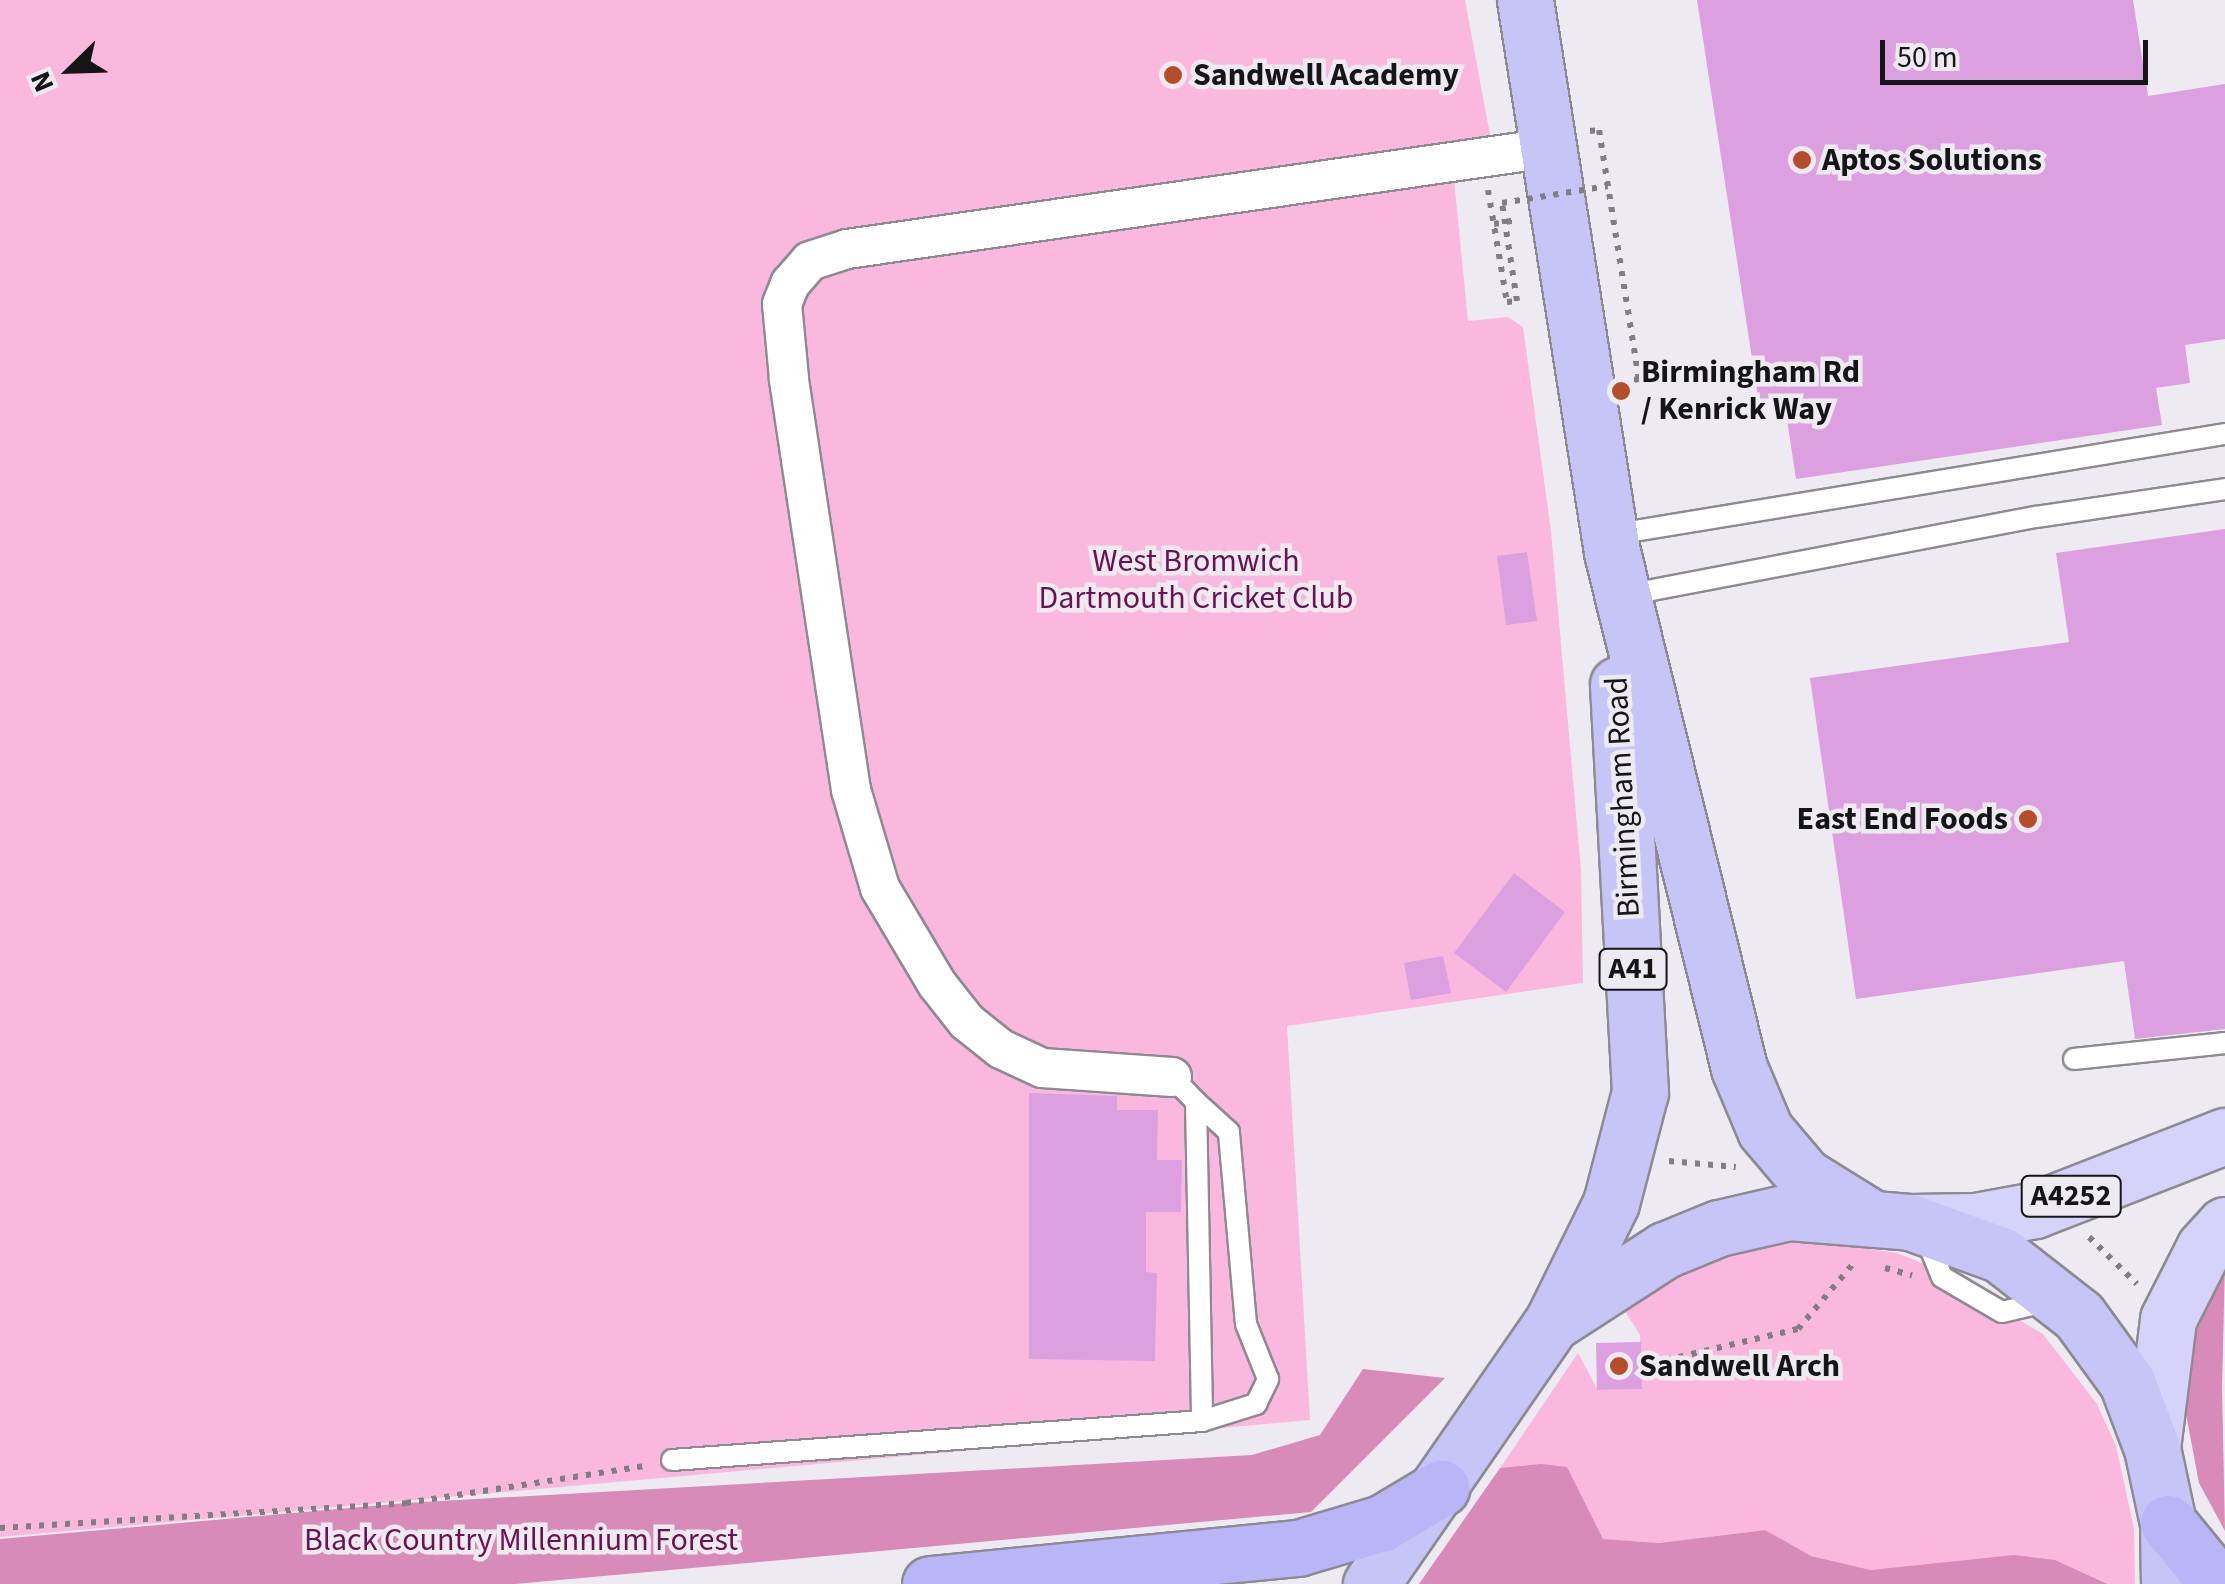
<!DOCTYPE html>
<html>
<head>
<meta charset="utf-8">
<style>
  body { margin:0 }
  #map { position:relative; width:2225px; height:1584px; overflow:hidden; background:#edeaf1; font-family:"Source Sans 3",sans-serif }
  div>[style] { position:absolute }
  .green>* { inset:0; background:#fbb8df }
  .forest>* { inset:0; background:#d88ab9 }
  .building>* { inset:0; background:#dc9fe0 }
  .path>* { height:6px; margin-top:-3px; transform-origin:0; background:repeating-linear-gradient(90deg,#807e82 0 5px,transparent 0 13px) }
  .roads { filter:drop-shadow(2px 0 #8d8a91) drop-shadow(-2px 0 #8d8a91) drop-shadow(0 2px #8d8a91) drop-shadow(0 -2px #8d8a91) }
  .service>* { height:20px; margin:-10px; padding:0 10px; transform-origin:10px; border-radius:10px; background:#fff }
  .minor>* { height:38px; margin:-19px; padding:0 19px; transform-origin:19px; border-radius:19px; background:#fff }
  .primary>* { height:55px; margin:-27.5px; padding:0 27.5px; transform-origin:27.5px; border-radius:27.5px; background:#d5d3fa }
  .trunk>* { height:55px; margin:-27.5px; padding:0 27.5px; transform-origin:27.5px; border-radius:27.5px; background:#c7c4f8 }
  .motorway>* { height:55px; margin:-27.5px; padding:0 27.5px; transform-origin:27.5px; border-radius:27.5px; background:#b9b5f6 }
  .path-bridge>* { height:6px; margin-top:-3px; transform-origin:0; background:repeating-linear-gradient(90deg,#807e82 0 5px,transparent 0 13px) }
  .dots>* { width:28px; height:28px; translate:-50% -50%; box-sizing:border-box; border:5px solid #edeaf1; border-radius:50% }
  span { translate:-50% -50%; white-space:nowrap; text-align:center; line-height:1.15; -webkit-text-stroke:9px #edeaf1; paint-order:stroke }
  .shield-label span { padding:2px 8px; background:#edeaf1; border:2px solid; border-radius:8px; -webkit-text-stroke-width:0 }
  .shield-label { font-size:30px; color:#151416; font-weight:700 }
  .poi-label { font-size:32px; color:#151416; font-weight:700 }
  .left { translate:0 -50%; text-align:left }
  .right { translate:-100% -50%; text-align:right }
  .park-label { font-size:32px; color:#6e1052 }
  .street-label { font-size:32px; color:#151416 }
  .north { position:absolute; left:20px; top:20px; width:100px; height:100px; -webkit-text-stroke:8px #edeaf1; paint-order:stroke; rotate:247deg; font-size:28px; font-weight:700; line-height:40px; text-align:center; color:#151416 }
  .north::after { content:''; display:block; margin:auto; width:35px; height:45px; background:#151416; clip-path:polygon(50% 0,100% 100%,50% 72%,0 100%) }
  .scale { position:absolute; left:1880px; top:40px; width:268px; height:45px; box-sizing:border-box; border:5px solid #151416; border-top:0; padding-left:12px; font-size:30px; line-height:35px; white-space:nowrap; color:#151416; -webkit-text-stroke:8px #edeaf1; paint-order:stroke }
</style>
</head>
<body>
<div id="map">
  <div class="green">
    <i style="clip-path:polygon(0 0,1465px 0,1493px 151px,1453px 169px,1468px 321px,1508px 317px,1523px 327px,1551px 531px,1581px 870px,1583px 983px,1287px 1026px,1310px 1420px,0 1537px)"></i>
    <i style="clip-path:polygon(1808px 1240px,1897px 1253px,1929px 1266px,1934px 1285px,1999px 1324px,2016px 1318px,2043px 1334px,2097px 1404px,2116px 1446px,2134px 1528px,2135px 1584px,2109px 1584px,2055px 1560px,1871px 1570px,1811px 1556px,1764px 1530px,1659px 1543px,1602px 1539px,1589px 1522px,1500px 1468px,1578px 1353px,1598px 1390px,1641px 1389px,1640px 1335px,1623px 1308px,1717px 1256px)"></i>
  </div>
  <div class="forest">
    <i style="clip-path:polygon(2225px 1263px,2222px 1388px,2225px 1531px,2199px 1483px,2183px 1398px,2189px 1326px)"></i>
    <i style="clip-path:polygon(1363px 1369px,1445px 1378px,1311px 1512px,515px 1584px,0 1584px,0 1539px,406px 1503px,1252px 1455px,1320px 1435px)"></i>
    <i style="clip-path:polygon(1541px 1464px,1567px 1467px,1603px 1539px,1659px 1543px,1765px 1530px,1811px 1556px,1871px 1570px,2014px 1555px,2055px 1560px,2108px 1584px,1419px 1584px,1500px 1468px)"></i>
  </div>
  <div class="building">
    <i style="clip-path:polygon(1697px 0,2133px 0,2148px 96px,2225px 84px,2225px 339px,2185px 345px,2190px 383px,2156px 388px,2162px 425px,1796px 479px,1784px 400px,1759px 404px)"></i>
    <i style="clip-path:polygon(2225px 529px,2225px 1029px,2135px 1039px,2124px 961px,1856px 999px,1810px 678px,2069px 642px,2056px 553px)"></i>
    <i style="clip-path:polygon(1527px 552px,1537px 621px,1506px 625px,1497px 556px)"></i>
    <i style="clip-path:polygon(1514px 873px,1565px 912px,1506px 992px,1454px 953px)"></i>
    <i style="clip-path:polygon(1443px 956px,1451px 993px,1411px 1000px,1404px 963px)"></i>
    <i style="clip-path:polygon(1029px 1093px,1117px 1096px,1117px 1110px,1158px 1110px,1157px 1160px,1182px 1160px,1181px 1212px,1146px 1212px,1146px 1272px,1157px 1273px,1155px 1361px,1029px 1359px)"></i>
    <i style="clip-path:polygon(1641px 1342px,1642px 1389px,1597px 1390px,1596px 1343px)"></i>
  </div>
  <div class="path">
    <i style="left:1590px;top:131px;width:9px;rotate:-6deg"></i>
    <i style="left:1599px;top:130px;width:252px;rotate:80.9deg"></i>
    <i style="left:1639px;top:379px;width:11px;rotate:170deg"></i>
    <i style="left:1488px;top:190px;width:114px;rotate:80.4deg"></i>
    <i style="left:1507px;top:302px;width:10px;rotate:-6deg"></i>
    <i style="left:1494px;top:224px;width:23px;rotate:-10deg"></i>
    <i style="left:1669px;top:1161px;width:67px;rotate:5.1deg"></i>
    <i style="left:2089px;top:1237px;width:67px;rotate:44.4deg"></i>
    <i style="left:1885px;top:1268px;width:28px;rotate:15deg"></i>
    <i style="left:1641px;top:1366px;width:161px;rotate:-13.3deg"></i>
    <i style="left:1798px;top:1329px;width:85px;rotate:-49.8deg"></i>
    <i style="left:0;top:1528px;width:407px;rotate:-3.5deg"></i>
    <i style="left:406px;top:1503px;width:243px;rotate:-8.8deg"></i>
  </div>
  <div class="roads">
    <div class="service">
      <i style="left:1610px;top:535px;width:623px;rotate:-9.33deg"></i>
      <i style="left:1626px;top:595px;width:417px;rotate:-10.8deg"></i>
      <i style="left:2036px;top:517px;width:191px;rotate:-8.4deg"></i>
      <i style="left:2074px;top:1059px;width:152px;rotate:-6deg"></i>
      <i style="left:1172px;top:1077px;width:35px;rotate:46deg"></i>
      <i style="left:1196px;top:1102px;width:319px;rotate:88.9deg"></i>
      <i style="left:1926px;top:1238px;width:42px;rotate:67.7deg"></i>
      <i style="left:1942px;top:1277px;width:69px;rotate:30.3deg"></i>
      <i style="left:2002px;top:1312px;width:49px;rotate:-12.9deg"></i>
      <i style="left:672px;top:1460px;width:531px;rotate:-4.21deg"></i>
      <i style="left:1202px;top:1421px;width:57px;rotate:-17.5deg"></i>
      <i style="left:1256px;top:1404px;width:28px;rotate:-64deg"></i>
      <i style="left:1268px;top:1379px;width:59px;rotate:-111.8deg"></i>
      <i style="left:1246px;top:1324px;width:193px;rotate:-95.1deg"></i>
      <i style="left:1229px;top:1132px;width:45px;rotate:-137.7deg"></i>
    </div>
    <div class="minor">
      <i style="left:1172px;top:1077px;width:130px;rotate:-176deg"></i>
      <i style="left:1042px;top:1068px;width:45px;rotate:-155.1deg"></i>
      <i style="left:1001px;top:1049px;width:43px;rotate:-141.5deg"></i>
      <i style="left:967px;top:1022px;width:48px;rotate:-128.3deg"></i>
      <i style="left:937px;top:984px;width:112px;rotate:-120.7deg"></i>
      <i style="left:880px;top:888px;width:102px;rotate:-106.5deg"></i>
      <i style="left:851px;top:790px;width:417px;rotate:-98.6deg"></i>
      <i style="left:789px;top:378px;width:74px;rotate:-95.4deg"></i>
      <i style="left:782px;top:304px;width:22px;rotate:-68deg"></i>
      <i style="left:790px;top:284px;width:30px;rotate:-49deg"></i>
      <i style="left:810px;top:261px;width:39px;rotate:-18deg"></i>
      <i style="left:847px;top:249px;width:709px;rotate:-8.19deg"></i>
    </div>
    <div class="primary">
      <i style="left:1910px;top:1222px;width:65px;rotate:-0.9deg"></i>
      <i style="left:1975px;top:1221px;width:61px;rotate:-10.4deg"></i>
      <i style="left:2035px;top:1210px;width:204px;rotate:-21.3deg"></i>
      <i style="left:2152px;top:1448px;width:130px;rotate:-82.9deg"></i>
      <i style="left:2168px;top:1319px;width:80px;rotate:-63.1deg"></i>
      <i style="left:2204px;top:1248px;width:31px;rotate:-48deg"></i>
    </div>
    <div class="trunk">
      <i style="left:1525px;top:0;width:559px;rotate:81.04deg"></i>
      <i style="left:1612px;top:552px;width:531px;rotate:76.17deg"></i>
      <i style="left:1739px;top:1068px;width:67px;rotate:67.2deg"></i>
      <i style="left:1765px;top:1130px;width:60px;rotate:49.7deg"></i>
      <i style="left:1804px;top:1176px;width:72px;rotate:31.9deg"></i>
      <i style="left:1553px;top:1321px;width:131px;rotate:-63.8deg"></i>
      <i style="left:1611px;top:1203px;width:115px;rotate:-75.4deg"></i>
      <i style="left:1640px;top:1092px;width:408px;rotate:-93.1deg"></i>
      <i style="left:1371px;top:1584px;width:318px;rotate:-55.3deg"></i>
      <i style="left:1552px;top:1323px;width:135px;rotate:-32.9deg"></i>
      <i style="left:1665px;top:1250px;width:58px;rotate:-22.2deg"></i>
      <i style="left:1719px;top:1228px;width:72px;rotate:-12.9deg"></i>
      <i style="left:1789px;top:1212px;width:121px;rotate:4.7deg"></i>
      <i style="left:1910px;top:1222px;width:97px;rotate:19.9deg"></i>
      <i style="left:2001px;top:1255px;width:99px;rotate:38deg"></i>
      <i style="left:2079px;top:1316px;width:82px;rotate:54deg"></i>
      <i style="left:2127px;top:1382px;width:71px;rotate:69.3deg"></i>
      <i style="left:2152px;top:1448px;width:77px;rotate:78deg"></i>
      <i style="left:2168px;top:1523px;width:61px;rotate:89.1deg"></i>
    </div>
    <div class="motorway">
      <i style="left:2168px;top:1523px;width:79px;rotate:50.7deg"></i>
      <i style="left:930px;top:1584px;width:370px;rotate:-5.6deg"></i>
      <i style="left:1298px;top:1548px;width:88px;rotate:-16.6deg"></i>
      <i style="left:1382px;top:1523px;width:69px;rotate:-30.7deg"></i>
    </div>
  </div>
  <div class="path-bridge">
    <i style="left:1517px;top:301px;width:99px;rotate:-98.7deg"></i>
    <i style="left:1502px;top:203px;width:107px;rotate:-9.1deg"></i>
  </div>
  <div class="dots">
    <i style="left:1173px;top:75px;background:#b54e28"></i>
    <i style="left:1802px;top:160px;background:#b54e28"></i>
    <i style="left:1621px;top:391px;background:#b54e28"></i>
    <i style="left:2028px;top:819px;background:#b54e28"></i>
    <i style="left:1619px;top:1366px;background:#b54e28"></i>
  </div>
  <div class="shield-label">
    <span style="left:1633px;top:969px">A41</span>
    <span style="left:2071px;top:1196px">A4252</span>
  </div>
  <div class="poi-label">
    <span class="left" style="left:1193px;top:75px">Sandwell Academy</span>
    <span class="left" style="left:1822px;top:160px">Aptos Solutions</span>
    <span class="left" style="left:1641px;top:391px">Birmingham Rd<br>/ Kenrick Way</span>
    <span class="right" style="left:2008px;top:819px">East End Foods</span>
    <span class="left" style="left:1639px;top:1366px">Sandwell Arch</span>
  </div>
  <div class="park-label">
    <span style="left:1196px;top:580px">West Bromwich<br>Dartmouth Cricket Club</span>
    <span style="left:521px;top:1540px">Black Country Millennium Forest</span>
  </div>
  <div class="street-label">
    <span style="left:1623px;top:797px;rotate:-93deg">Birmingham Road</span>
  </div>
  <div class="north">N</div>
  <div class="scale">50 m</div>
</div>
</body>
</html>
